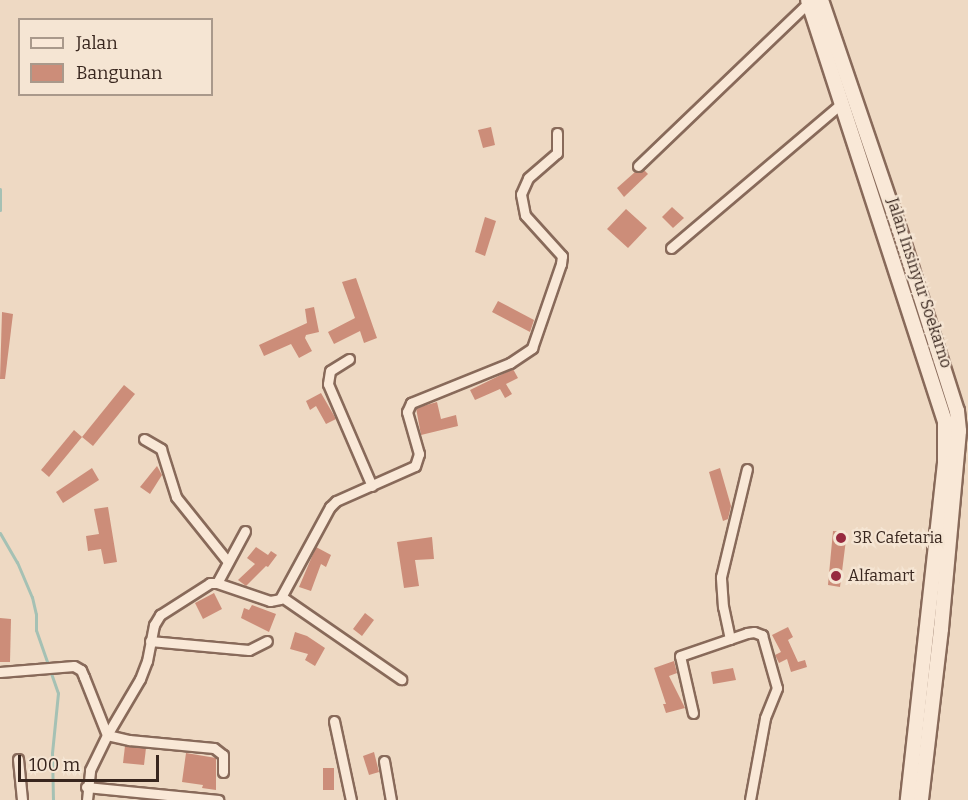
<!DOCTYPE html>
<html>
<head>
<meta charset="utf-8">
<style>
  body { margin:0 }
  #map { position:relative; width:968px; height:800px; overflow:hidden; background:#eed9c3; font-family:Bitter,serif }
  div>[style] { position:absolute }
  .stream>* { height:3px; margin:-1.5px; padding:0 1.5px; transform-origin:1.5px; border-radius:1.5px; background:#a5c1b4 }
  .building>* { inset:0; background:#cc8d79 }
  .roads { filter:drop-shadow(2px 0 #886a5a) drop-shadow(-2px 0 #886a5a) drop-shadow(0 2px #886a5a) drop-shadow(0 -2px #886a5a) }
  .minor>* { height:9px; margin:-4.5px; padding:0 4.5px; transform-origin:4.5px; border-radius:4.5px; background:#f9e8d7 }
  .secondary>* { height:14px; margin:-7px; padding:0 7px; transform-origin:7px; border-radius:7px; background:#f9e8d7 }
  .dots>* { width:16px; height:16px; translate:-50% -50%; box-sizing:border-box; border:3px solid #f5e5d3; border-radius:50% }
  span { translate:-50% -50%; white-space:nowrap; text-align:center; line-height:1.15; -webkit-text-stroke:4.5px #f5e5d3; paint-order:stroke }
  .street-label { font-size:16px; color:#38261e }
  .poi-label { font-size:16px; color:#38261e }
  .left { translate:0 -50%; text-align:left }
  .legend { position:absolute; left:18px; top:18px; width:195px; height:78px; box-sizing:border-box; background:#f5e5d3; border:2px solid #a9998b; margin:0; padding:8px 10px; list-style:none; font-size:18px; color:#38261e }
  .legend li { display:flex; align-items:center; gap:12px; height:30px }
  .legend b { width:30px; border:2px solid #a9998b }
  .scale { position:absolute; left:18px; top:755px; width:141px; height:27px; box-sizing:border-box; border:3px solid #38261e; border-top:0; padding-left:8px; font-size:18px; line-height:21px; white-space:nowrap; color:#38261e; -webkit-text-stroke:4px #f5e5d3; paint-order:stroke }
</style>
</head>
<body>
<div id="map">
  <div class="stream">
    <i style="left:0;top:189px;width:21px;rotate:90deg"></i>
    <i style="left:0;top:533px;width:34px;rotate:60deg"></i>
    <i style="left:17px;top:562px;width:38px;rotate:67deg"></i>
    <i style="left:32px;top:597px;width:17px;rotate:77deg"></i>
    <i style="left:36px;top:614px;width:16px;rotate:90deg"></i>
    <i style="left:36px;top:630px;width:67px;rotate:70.8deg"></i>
    <i style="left:58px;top:693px;width:60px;rotate:95.7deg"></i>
    <i style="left:52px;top:753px;width:47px;rotate:88.8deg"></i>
  </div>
  <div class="building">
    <i style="clip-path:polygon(491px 127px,495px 145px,483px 148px,478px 130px)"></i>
    <i style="clip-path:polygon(644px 170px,648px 174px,624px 197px,617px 188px,635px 172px)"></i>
    <i style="clip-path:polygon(672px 207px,684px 218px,673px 228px,662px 217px)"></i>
    <i style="clip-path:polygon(626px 209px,647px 228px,628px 248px,607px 229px)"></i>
    <i style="clip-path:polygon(485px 217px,496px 221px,485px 256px,475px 252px)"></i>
    <i style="clip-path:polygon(356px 278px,377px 338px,364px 343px,360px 331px,334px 344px,328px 332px,355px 318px,342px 282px)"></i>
    <i style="clip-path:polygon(498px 301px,534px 320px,530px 332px,492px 312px)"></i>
    <i style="clip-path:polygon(314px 307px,319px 332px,306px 335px,305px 338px,312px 351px,299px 358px,291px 344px,264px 356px,259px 345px,307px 323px,305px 309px)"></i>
    <i style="clip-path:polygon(2px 312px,13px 314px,5px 379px,0 379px)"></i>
    <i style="clip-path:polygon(513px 369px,518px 378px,506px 384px,512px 394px,505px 398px,500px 389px,475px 400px,470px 390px)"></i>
    <i style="clip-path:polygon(124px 385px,135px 394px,93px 446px,82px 437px)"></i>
    <i style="clip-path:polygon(321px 393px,336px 419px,326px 424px,316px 406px,310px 410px,306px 401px)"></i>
    <i style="clip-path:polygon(437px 402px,441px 419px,456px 415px,458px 426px,421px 435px,416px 408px)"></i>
    <i style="clip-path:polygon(74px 430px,82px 437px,49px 477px,41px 470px)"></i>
    <i style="clip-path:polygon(157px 466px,162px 475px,150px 494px,140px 487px)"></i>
    <i style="clip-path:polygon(92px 468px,99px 480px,63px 503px,56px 492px)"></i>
    <i style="clip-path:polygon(720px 468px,731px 506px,728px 519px,723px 521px,709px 472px)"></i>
    <i style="clip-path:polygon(108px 507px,117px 562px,104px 564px,101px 549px,88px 551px,86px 536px,99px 534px,94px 509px)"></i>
    <i style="clip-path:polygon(833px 531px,847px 532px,840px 587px,828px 585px)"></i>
    <i style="clip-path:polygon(432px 537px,434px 559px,415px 560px,419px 586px,404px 588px,397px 542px)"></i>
    <i style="clip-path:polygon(256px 547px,268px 555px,271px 551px,277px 555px,268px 567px,266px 566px,246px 586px,238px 580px,255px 564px,247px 558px)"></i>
    <i style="clip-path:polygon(316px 547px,331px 555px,326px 567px,321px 564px,311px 591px,299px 587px)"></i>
    <i style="clip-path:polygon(214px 593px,222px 609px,203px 619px,195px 603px)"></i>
    <i style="clip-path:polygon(252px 605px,276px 614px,269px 632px,241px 618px,244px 608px,249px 610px)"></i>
    <i style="clip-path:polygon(365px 613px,374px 620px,362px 636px,353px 629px)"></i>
    <i style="clip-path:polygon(0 618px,11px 619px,10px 662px,0 662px)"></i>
    <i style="clip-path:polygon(788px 627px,793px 637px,788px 640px,798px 662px,805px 660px,807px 667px,791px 672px,787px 659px,779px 663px,775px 655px,781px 652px,772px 635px)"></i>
    <i style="clip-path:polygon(295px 632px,307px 636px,325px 648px,315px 666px,305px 660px,308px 654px,290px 649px)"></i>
    <i style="clip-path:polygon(674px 661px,677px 673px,669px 676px,685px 708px,666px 713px,663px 704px,666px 704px,654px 668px)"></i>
    <i style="clip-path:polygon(733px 668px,736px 680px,713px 684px,711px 672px)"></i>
    <i style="clip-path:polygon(125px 746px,146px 748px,144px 765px,123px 763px)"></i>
    <i style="clip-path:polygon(374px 752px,379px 772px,369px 775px,363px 756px)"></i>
    <i style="clip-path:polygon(186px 753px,216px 758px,216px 790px,202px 788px,203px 785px,182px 782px)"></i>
    <i style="clip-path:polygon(323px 768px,334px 768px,334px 790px,323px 790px)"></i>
  </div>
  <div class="roads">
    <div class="minor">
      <i style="left:638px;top:166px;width:237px;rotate:-43.8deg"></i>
      <i style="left:671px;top:248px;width:224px;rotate:-40.3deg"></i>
      <i style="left:349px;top:359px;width:22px;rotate:148deg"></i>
      <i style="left:330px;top:371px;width:13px;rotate:99deg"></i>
      <i style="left:328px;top:384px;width:111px;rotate:66.7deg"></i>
      <i style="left:144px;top:439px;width:20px;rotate:30deg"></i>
      <i style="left:161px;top:449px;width:50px;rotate:72.6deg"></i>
      <i style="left:176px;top:497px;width:83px;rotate:51.3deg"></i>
      <i style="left:217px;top:583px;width:59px;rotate:-61.7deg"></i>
      <i style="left:282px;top:597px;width:145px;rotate:34.6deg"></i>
      <i style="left:730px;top:639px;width:33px;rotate:-102deg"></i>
      <i style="left:723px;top:607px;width:30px;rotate:-94deg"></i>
      <i style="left:721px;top:577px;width:111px;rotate:-76.5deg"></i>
      <i style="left:150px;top:641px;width:99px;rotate:5.2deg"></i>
      <i style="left:249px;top:650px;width:20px;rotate:-27deg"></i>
      <i style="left:0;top:672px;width:74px;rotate:-4.6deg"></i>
      <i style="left:74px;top:666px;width:8px;rotate:30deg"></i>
      <i style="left:81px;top:670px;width:8px;rotate:67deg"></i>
      <i style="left:84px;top:677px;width:62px;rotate:68.4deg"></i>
      <i style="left:107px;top:735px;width:23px;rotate:13deg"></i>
      <i style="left:129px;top:740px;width:85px;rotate:5.4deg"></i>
      <i style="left:214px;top:748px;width:11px;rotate:38deg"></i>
      <i style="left:223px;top:755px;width:17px;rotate:90deg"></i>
      <i style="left:693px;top:713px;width:58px;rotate:-102.8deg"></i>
      <i style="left:680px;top:656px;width:71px;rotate:-18.9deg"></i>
      <i style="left:747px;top:633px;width:7px;rotate:-8deg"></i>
      <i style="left:754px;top:632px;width:9px;rotate:21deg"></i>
      <i style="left:762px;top:635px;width:55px;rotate:74.2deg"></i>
      <i style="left:777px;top:688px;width:32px;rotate:112deg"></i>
      <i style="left:765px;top:718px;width:83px;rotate:100.4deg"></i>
      <i style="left:334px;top:721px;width:81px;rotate:77.9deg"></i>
      <i style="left:18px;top:759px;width:41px;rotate:84.4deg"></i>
      <i style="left:384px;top:761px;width:40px;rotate:80deg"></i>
      <i style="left:86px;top:787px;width:133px;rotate:5.6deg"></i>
      <i style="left:87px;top:800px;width:30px;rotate:-84deg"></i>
      <i style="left:90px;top:770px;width:39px;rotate:-64deg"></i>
      <i style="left:107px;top:735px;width:65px;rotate:-59.5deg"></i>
      <i style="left:140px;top:679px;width:19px;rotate:-69deg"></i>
      <i style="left:147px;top:661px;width:37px;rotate:-79deg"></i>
      <i style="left:154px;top:625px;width:12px;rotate:-59deg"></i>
      <i style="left:160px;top:615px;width:59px;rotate:-32.6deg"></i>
      <i style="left:210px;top:583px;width:7px"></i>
      <i style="left:217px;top:583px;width:56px;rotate:18.8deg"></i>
      <i style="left:270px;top:601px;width:10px;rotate:-11deg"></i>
      <i style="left:280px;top:599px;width:105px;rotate:-61.5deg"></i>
      <i style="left:330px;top:507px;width:8px;rotate:-45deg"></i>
      <i style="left:336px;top:501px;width:86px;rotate:-23.9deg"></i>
      <i style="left:415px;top:466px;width:13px;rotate:-72deg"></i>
      <i style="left:419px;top:454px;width:44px;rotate:-105.9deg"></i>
      <i style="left:407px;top:412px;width:10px;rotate:-66deg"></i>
      <i style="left:411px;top:403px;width:107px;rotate:-22deg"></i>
      <i style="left:510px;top:363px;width:27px;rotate:-34deg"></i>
      <i style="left:532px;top:348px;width:89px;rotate:-71deg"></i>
      <i style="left:561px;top:264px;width:8px;rotate:-83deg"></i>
      <i style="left:562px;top:256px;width:55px;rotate:-132.1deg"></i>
      <i style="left:525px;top:215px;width:21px;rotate:-101deg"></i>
      <i style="left:521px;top:194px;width:17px;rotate:-66deg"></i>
      <i style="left:528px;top:178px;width:38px;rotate:-41deg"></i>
      <i style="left:557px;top:153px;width:20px;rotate:-90deg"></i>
    </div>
    <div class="secondary">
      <i style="left:808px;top:0;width:443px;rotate:72deg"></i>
      <i style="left:945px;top:421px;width:42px;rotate:90deg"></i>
      <i style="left:945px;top:463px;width:339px;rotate:96.3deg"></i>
      <i style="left:821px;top:0;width:251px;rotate:71.2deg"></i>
      <i style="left:902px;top:238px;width:182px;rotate:72.4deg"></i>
      <i style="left:957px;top:411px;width:20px;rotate:84deg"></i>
      <i style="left:959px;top:431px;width:199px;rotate:95.2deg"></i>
      <i style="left:941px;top:629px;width:172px;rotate:96.7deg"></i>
    </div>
  </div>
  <div class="dots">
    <i style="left:841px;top:538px;background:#972a3f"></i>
    <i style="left:836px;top:576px;background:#972a3f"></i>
  </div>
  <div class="street-label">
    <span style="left:919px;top:283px;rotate:72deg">Jalan Insinyur Soekarno</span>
  </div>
  <div class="poi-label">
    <span class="left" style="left:853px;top:538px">3R Cafetaria</span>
    <span class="left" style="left:848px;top:576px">Alfamart</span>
  </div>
  <ul class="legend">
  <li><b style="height:8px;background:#f9e8d7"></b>Jalan</li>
  <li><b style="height:16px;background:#cc8d79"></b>Bangunan</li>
  </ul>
  <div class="scale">100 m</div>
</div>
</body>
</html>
